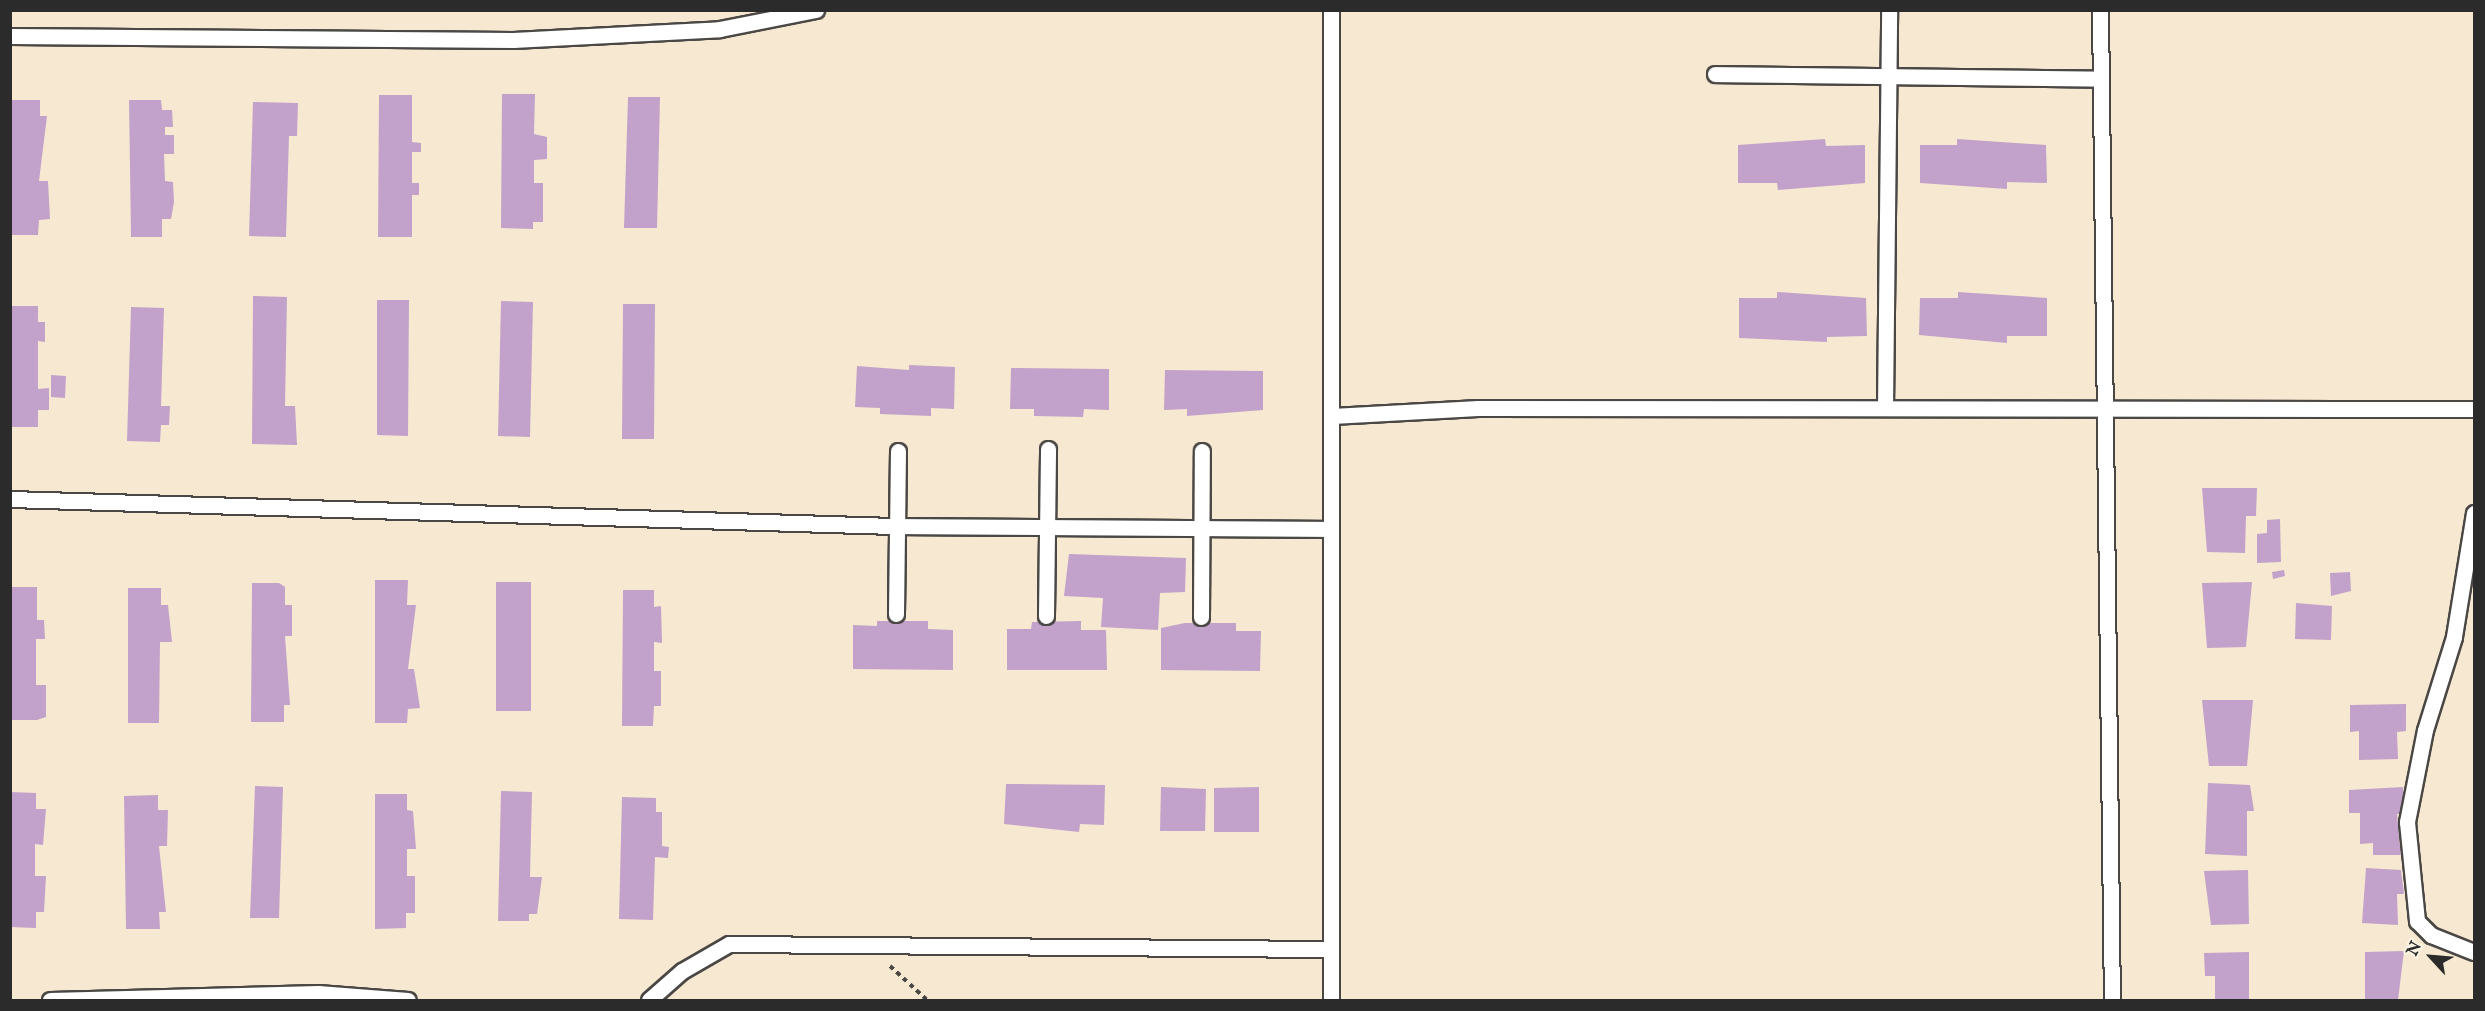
<!DOCTYPE html>
<html>
<head>
<meta charset="utf-8">
<style>
  body { margin:0 }
  #map { position:relative; width:2485px; height:1011px; overflow:hidden; background:#f7e8d1; font-family:"IM FELL English",serif }
  div>[style] { position:absolute }
  .building>* { inset:0; background:#c2a2ca }
  .path>* { height:4px; margin-top:-2px; transform-origin:0; background:repeating-linear-gradient(90deg,#4a4744 0 4.5px,transparent 0 9px) }
  .roads { filter:drop-shadow(2px 0 #4a4744) drop-shadow(-2px 0 #4a4744) drop-shadow(0 2px #4a4744) drop-shadow(0 -2px #4a4744) }
  .service>* { height:15px; margin:-7.5px; padding:0 7.5px; transform-origin:7.5px; border-radius:7.5px; background:#fff }
  span { translate:-50% -50%; white-space:nowrap; text-align:center; line-height:1.15; -webkit-text-stroke:6px #fcf5e5; paint-order:stroke }
  .frame { position:absolute; inset:0; border:12px solid #2b2b2b; pointer-events:none }
  .north { position:absolute; left:2401px; top:927px; width:60px; height:60px; -webkit-text-stroke:4px #fcf5e5; paint-order:stroke; rotate:296deg; font-size:16px; font-weight:700; line-height:24px; text-align:center; color:#2b2b2b }
  .north::after { content:''; display:block; margin:auto; width:21px; height:27px; background:#2b2b2b; clip-path:polygon(50% 0,100% 100%,50% 72%,0 100%) }
</style>
</head>
<body>
<div id="map">
  <div class="building">
    <i style="clip-path:polygon(502px 94px,535px 94px,534px 134px,547px 137px,547px 159px,534px 160px,534px 183px,543px 183px,543px 222px,533px 222px,533px 229px,501px 228px)"></i>
    <i style="clip-path:polygon(379px 95px,412px 95px,412px 142px,421px 143px,421px 152px,412px 152px,412px 183px,419px 183px,419px 195px,412px 195px,412px 237px,378px 237px)"></i>
    <i style="clip-path:polygon(628px 97px,660px 97px,657px 228px,624px 228px)"></i>
    <i style="clip-path:polygon(10px 100px,40px 100px,40px 116px,47px 116px,39px 181px,48px 181px,50px 219px,39px 220px,38px 235px,10px 235px)"></i>
    <i style="clip-path:polygon(129px 100px,161px 100px,162px 110px,172px 110px,173px 127px,165px 127px,165px 135px,174px 135px,174px 154px,164px 154px,165px 181px,173px 182px,174px 202px,171px 219px,162px 219px,162px 237px,131px 237px)"></i>
    <i style="clip-path:polygon(253px 102px,298px 103px,297px 136px,289px 136px,286px 237px,249px 236px)"></i>
    <i style="clip-path:polygon(1825px 139px,1826px 146px,1865px 145px,1865px 183px,1778px 190px,1777px 183px,1738px 183px,1738px 145px)"></i>
    <i style="clip-path:polygon(1957px 139px,2046px 145px,2047px 183px,2007px 182px,2007px 189px,1920px 183px,1920px 145px,1957px 145px)"></i>
    <i style="clip-path:polygon(1777px 292px,1866px 298px,1867px 336px,1827px 337px,1827px 342px,1739px 338px,1739px 298px,1777px 298px)"></i>
    <i style="clip-path:polygon(1958px 292px,2047px 298px,2047px 336px,2007px 336px,2007px 343px,1919px 335px,1920px 298px,1958px 298px)"></i>
    <i style="clip-path:polygon(253px 296px,287px 297px,285px 406px,295px 406px,297px 445px,252px 444px)"></i>
    <i style="clip-path:polygon(377px 300px,409px 300px,408px 436px,377px 435px)"></i>
    <i style="clip-path:polygon(501px 301px,533px 302px,530px 437px,498px 436px)"></i>
    <i style="clip-path:polygon(623px 304px,655px 304px,654px 439px,622px 439px)"></i>
    <i style="clip-path:polygon(10px 306px,38px 306px,38px 322px,45px 322px,45px 342px,38px 341px,38px 389px,49px 388px,49px 410px,38px 410px,38px 427px,10px 427px)"></i>
    <i style="clip-path:polygon(131px 307px,164px 308px,161px 406px,170px 406px,169px 425px,161px 425px,160px 442px,127px 441px)"></i>
    <i style="clip-path:polygon(909px 365px,955px 367px,954px 409px,931px 408px,931px 416px,880px 414px,880px 408px,855px 407px,857px 366px,909px 370px)"></i>
    <i style="clip-path:polygon(1011px 368px,1109px 369px,1109px 410px,1084px 409px,1083px 417px,1034px 416px,1034px 409px,1010px 409px)"></i>
    <i style="clip-path:polygon(1165px 370px,1263px 371px,1263px 410px,1187px 416px,1187px 409px,1164px 410px)"></i>
    <i style="clip-path:polygon(51px 375px,66px 376px,65px 398px,51px 397px)"></i>
    <i style="clip-path:polygon(2202px 488px,2257px 488px,2256px 516px,2246px 516px,2245px 553px,2207px 552px)"></i>
    <i style="clip-path:polygon(2280px 519px,2281px 562px,2257px 563px,2257px 534px,2267px 533px,2267px 520px)"></i>
    <i style="clip-path:polygon(1069px 554px,1186px 558px,1185px 592px,1160px 593px,1158px 630px,1101px 627px,1103px 598px,1064px 596px)"></i>
    <i style="clip-path:polygon(2284px 570px,2285px 576px,2273px 579px,2272px 572px)"></i>
    <i style="clip-path:polygon(2350px 572px,2351px 591px,2331px 596px,2330px 573px)"></i>
    <i style="clip-path:polygon(375px 580px,408px 580px,407px 605px,416px 605px,408px 669px,414px 669px,420px 708px,408px 709px,407px 723px,375px 723px)"></i>
    <i style="clip-path:polygon(496px 582px,531px 582px,531px 711px,496px 711px)"></i>
    <i style="clip-path:polygon(2252px 582px,2246px 647px,2207px 648px,2202px 583px)"></i>
    <i style="clip-path:polygon(252px 583px,279px 583px,285px 587px,285px 605px,292px 605px,292px 636px,285px 636px,290px 705px,284px 705px,284px 722px,251px 722px)"></i>
    <i style="clip-path:polygon(10px 587px,37px 587px,37px 620px,44px 620px,45px 639px,36px 639px,36px 685px,46px 685px,46px 717px,37px 720px,10px 720px)"></i>
    <i style="clip-path:polygon(128px 588px,161px 588px,161px 605px,168px 605px,172px 642px,160px 642px,159px 723px,128px 723px)"></i>
    <i style="clip-path:polygon(623px 590px,654px 590px,654px 607px,661px 606px,662px 643px,654px 642px,654px 671px,661px 671px,661px 706px,654px 706px,653px 726px,622px 726px)"></i>
    <i style="clip-path:polygon(2296px 603px,2332px 606px,2331px 640px,2295px 639px)"></i>
    <i style="clip-path:polygon(877px 621px,928px 621px,928px 629px,953px 630px,953px 670px,853px 669px,853px 625px,877px 626px)"></i>
    <i style="clip-path:polygon(1081px 621px,1081px 630px,1106px 630px,1107px 670px,1007px 670px,1007px 629px,1031px 629px,1032px 622px)"></i>
    <i style="clip-path:polygon(1185px 623px,1236px 623px,1236px 631px,1261px 631px,1260px 671px,1161px 670px,1161px 628px)"></i>
    <i style="clip-path:polygon(2202px 700px,2253px 700px,2247px 766px,2209px 766px)"></i>
    <i style="clip-path:polygon(2406px 704px,2406px 731px,2397px 732px,2398px 759px,2359px 760px,2359px 731px,2350px 732px,2350px 705px)"></i>
    <i style="clip-path:polygon(2208px 783px,2250px 785px,2254px 811px,2247px 811px,2247px 856px,2205px 854px)"></i>
    <i style="clip-path:polygon(1006px 784px,1105px 785px,1104px 825px,1080px 824px,1079px 832px,1004px 824px)"></i>
    <i style="clip-path:polygon(255px 786px,283px 787px,279px 918px,250px 918px)"></i>
    <i style="clip-path:polygon(1161px 787px,1206px 789px,1205px 831px,1160px 831px)"></i>
    <i style="clip-path:polygon(1259px 787px,1259px 832px,1214px 832px,1214px 788px)"></i>
    <i style="clip-path:polygon(2403px 787px,2403px 814px,2397px 814px,2401px 855px,2373px 855px,2373px 843px,2360px 844px,2360px 813px,2349px 813px,2349px 790px)"></i>
    <i style="clip-path:polygon(501px 791px,532px 792px,530px 877px,542px 877px,537px 914px,529px 914px,529px 921px,498px 921px)"></i>
    <i style="clip-path:polygon(10px 792px,36px 793px,36px 809px,46px 809px,43px 845px,35px 844px,35px 876px,46px 876px,44px 912px,36px 912px,36px 928px,10px 927px)"></i>
    <i style="clip-path:polygon(375px 794px,407px 794px,407px 810px,413px 811px,416px 849px,407px 849px,407px 876px,415px 876px,415px 913px,406px 913px,406px 928px,375px 929px)"></i>
    <i style="clip-path:polygon(158px 795px,158px 810px,168px 810px,167px 846px,159px 846px,166px 912px,159px 912px,160px 929px,126px 929px,124px 796px)"></i>
    <i style="clip-path:polygon(622px 797px,656px 798px,656px 812px,662px 812px,662px 846px,669px 847px,668px 858px,655px 857px,653px 920px,619px 919px)"></i>
    <i style="clip-path:polygon(2366px 868px,2401px 870px,2404px 894px,2397px 894px,2398px 925px,2362px 923px)"></i>
    <i style="clip-path:polygon(2248px 870px,2249px 924px,2211px 925px,2204px 871px)"></i>
    <i style="clip-path:polygon(2404px 951px,2398px 1000px,2365px 1000px,2365px 952px)"></i>
    <i style="clip-path:polygon(2249px 952px,2249px 1000px,2215px 1000px,2215px 976px,2205px 976px,2204px 953px)"></i>
  </div>
  <div class="path">
    <i style="left:890px;top:966px;width:50px;rotate:42.6deg"></i>
  </div>
  <div class="roads">
    <div class="service">
      <i style="left:2100px;top:10px;width:990px;rotate:89.31deg"></i>
      <i style="left:10px;top:36px;width:503px;rotate:0.46deg"></i>
      <i style="left:513px;top:40px;width:207px;rotate:-3deg"></i>
      <i style="left:720px;top:29px;width:98px;rotate:-11.2deg"></i>
      <i style="left:1715px;top:74px;width:385px;rotate:0.7deg"></i>
      <i style="left:1885px;top:408px;width:398px;rotate:-89.4deg"></i>
      <i style="left:1332px;top:416px;width:146px;rotate:-3.1deg"></i>
      <i style="left:1478px;top:408px;width:996px;rotate:0.06deg"></i>
      <i style="left:10px;top:499px;width:886px;rotate:1.75deg"></i>
      <i style="left:896px;top:526px;width:434px;rotate:0.4deg"></i>
      <i style="left:2474px;top:513px;width:126px;rotate:99.2deg"></i>
      <i style="left:2454px;top:637px;width:97px;rotate:107.3deg"></i>
      <i style="left:2425px;top:730px;width:94px;rotate:101.1deg"></i>
      <i style="left:2407px;top:822px;width:100px;rotate:84.2deg"></i>
      <i style="left:2417px;top:921px;width:20px;rotate:45deg"></i>
      <i style="left:2431px;top:935px;width:46px;rotate:21.6deg"></i>
      <i style="left:896px;top:614px;width:163px;rotate:-89.3deg"></i>
      <i style="left:1046px;top:616px;width:167px;rotate:-89.3deg"></i>
      <i style="left:1201px;top:617px;width:166px;rotate:-89.7deg"></i>
      <i style="left:50px;top:1000px;width:268px;rotate:-1.5deg"></i>
      <i style="left:318px;top:993px;width:90px;rotate:4.4deg"></i>
      <i style="left:649px;top:1000px;width:44px;rotate:-41.3deg"></i>
      <i style="left:682px;top:971px;width:54px;rotate:-29.9deg"></i>
      <i style="left:729px;top:944px;width:601px;rotate:0.48deg"></i>
      <i style="left:1331px;top:1000px;width:990px;rotate:-90deg"></i>
    </div>
  </div>
  <div class="frame"></div>
  <div class="north">N</div>
</div>
</body>
</html>
